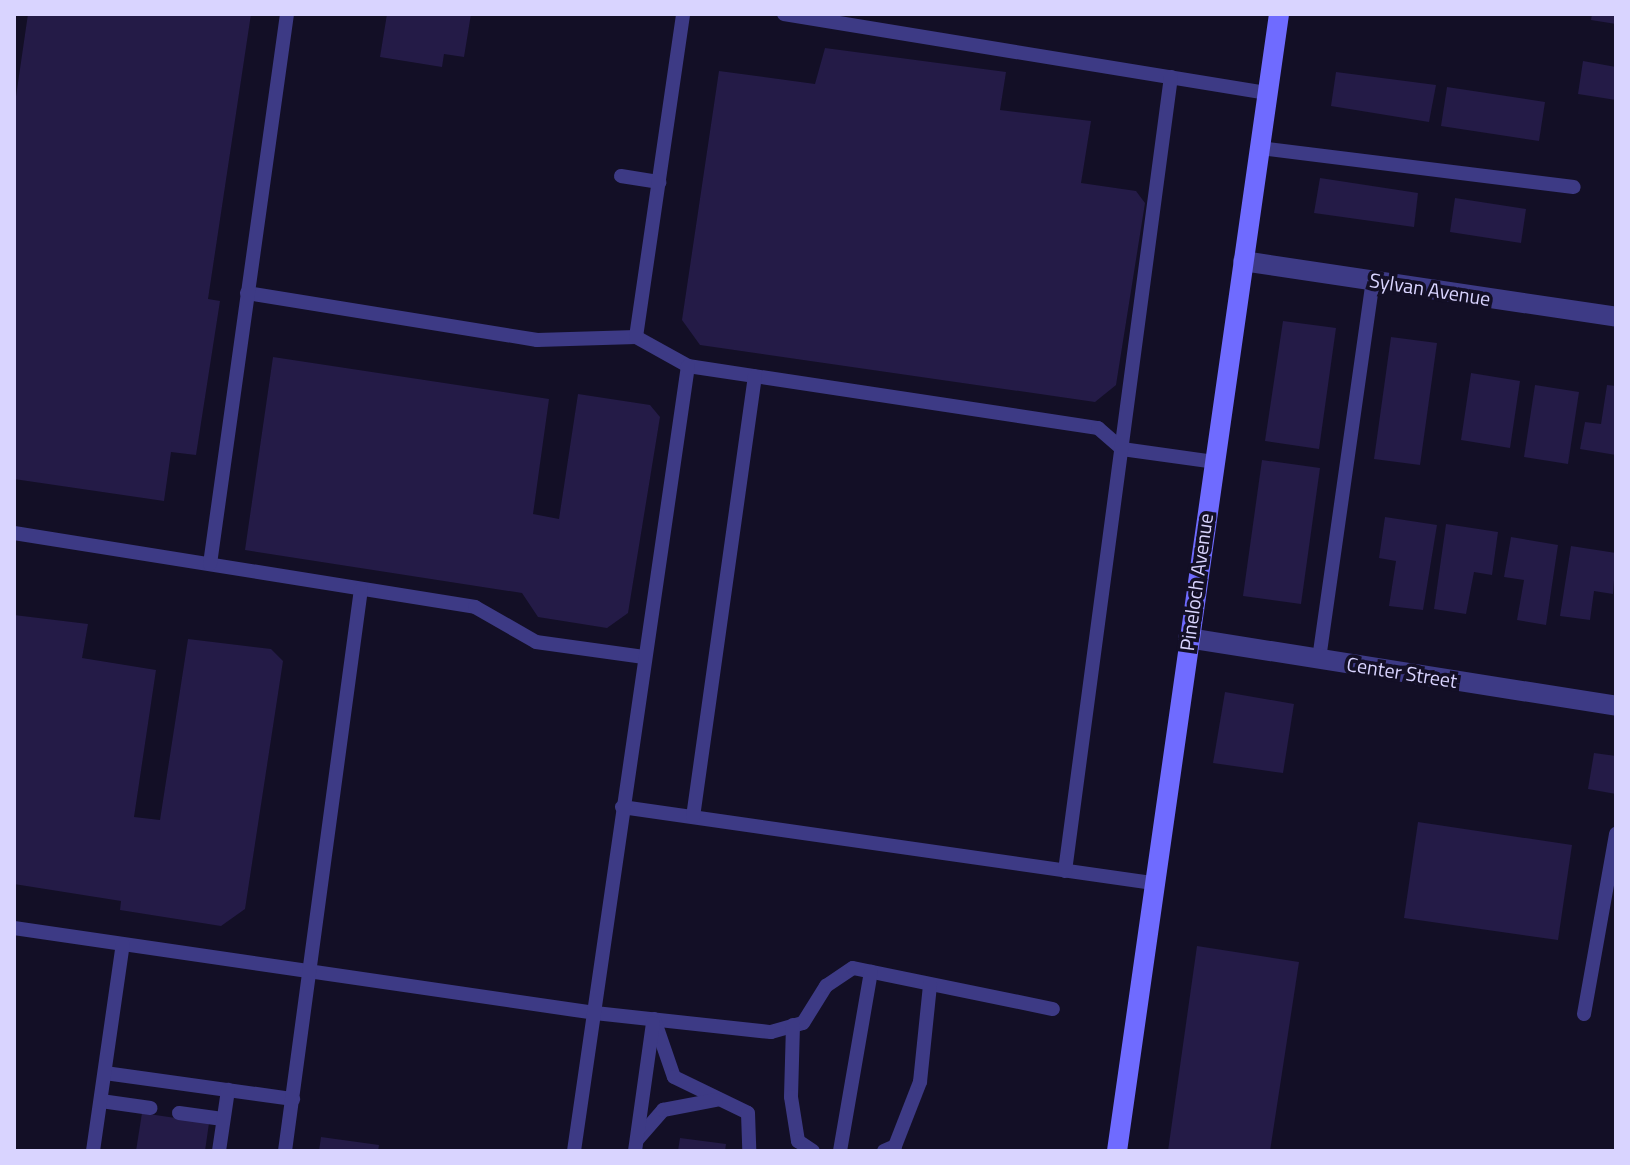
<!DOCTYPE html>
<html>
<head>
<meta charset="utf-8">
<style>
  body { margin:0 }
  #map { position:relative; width:1630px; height:1165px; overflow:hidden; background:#130f26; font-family:"Titillium Web",sans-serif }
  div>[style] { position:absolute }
  .building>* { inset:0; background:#241b47 }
  .lane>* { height:14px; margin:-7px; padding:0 7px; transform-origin:7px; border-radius:7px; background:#3d3a85 }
  .street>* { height:20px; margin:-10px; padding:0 10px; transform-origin:10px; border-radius:10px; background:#3d3a85 }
  .secondary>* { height:20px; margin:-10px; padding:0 10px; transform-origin:10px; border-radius:10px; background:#6f6bff }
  span { translate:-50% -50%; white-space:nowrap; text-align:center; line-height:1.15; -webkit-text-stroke:7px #130f26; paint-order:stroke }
  .street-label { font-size:20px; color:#d9d4ff }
  .frame { position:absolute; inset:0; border:16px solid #d9d4ff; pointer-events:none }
</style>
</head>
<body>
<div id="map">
  <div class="building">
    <i style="clip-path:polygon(28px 14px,251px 14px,208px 299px,220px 301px,196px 455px,171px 452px,164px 501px,14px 479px,14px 110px)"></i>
    <i style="clip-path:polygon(387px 14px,471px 14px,464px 57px,444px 54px,442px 67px,380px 57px)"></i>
    <i style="clip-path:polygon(1592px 14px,1616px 14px,1616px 24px,1591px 20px)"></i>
    <i style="clip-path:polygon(825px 48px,1006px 72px,1000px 110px,1091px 121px,1081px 183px,1136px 191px,1145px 203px,1116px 385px,1095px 402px,700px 345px,682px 320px,719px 71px,815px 84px)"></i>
    <i style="clip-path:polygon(1583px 61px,1616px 67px,1616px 100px,1578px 94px)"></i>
    <i style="clip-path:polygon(1336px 72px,1436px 85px,1429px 122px,1331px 106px)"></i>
    <i style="clip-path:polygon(1447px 87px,1545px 102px,1539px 141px,1441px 126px)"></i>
    <i style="clip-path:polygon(1320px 178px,1418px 193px,1414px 227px,1314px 213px)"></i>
    <i style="clip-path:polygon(1455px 198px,1526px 209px,1521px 243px,1450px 232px)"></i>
    <i style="clip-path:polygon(1283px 321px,1336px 328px,1319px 449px,1265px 441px)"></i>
    <i style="clip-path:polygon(1391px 337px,1437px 343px,1420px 465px,1374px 459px)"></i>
    <i style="clip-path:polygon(273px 357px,549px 399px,533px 514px,559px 519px,578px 394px,650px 405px,660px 417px,628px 613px,607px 628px,538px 617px,522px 593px,245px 550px)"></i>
    <i style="clip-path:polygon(1471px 373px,1520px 381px,1510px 448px,1461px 440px)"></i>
    <i style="clip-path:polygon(1535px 385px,1579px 392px,1568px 464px,1524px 457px)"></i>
    <i style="clip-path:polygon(1607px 385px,1616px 386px,1616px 455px,1580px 449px,1585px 422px,1601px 424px)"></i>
    <i style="clip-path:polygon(1262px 460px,1320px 468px,1301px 604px,1243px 596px)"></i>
    <i style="clip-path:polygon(1385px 517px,1437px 525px,1423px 610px,1389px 606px,1396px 561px,1379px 558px)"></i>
    <i style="clip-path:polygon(1446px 524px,1498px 532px,1492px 575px,1474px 572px,1466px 614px,1434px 609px)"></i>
    <i style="clip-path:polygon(1511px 537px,1558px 545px,1546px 625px,1517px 620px,1524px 580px,1504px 577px)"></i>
    <i style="clip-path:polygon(1571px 546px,1616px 553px,1613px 594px,1594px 591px,1590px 620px,1560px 616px)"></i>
    <i style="clip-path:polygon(14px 615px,88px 624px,82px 658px,156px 670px,134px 817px,160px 820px,188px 639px,271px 649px,283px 661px,245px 909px,221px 926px,120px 910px,121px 901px,14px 884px)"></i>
    <i style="clip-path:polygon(1225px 692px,1294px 704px,1283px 773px,1213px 763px)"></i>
    <i style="clip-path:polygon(1594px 753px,1616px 756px,1616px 794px,1588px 789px)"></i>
    <i style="clip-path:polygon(1418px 822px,1572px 845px,1558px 940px,1404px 918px)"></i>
    <i style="clip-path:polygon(1197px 946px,1299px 962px,1270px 1151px,1168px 1151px)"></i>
    <i style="clip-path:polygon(142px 1113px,209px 1123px,205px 1151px,136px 1151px)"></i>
    <i style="clip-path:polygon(321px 1137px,379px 1145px,378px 1151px,319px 1151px)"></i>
    <i style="clip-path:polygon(680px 1138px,726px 1144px,725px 1151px,678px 1151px)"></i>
  </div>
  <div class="lane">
    <i style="left:784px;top:14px;width:490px;rotate:9.3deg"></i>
    <i style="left:1260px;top:148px;width:316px;rotate:7.1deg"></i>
    <i style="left:621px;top:176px;width:39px;rotate:9deg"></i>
    <i style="left:247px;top:293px;width:294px;rotate:9.2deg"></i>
    <i style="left:537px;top:340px;width:99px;rotate:-1.7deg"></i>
    <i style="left:636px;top:337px;width:60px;rotate:29.1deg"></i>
    <i style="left:688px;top:366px;width:415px;rotate:8.6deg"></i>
    <i style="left:1098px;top:428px;width:32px;rotate:41deg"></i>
    <i style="left:1122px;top:449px;width:93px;rotate:8deg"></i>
    <i style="left:636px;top:337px;width:326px;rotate:-81.7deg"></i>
    <i style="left:14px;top:533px;width:467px;rotate:9.1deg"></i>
    <i style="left:475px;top:607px;width:70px;rotate:29.8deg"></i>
    <i style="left:536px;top:642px;width:109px;rotate:7.9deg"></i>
    <i style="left:210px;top:564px;width:555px;rotate:-82.03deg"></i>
    <i style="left:1319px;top:659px;width:383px;rotate:-81.9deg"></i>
    <i style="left:622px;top:807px;width:535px;rotate:8.16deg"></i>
    <i style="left:693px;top:817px;width:445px;rotate:-82deg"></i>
    <i style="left:1065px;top:871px;width:801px;rotate:-82.4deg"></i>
    <i style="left:14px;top:928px;width:587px;rotate:8.32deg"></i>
    <i style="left:595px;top:1013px;width:177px;rotate:6.2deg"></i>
    <i style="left:771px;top:1032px;width:33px;rotate:-16deg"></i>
    <i style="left:803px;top:1023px;width:44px;rotate:-58.1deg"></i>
    <i style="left:826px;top:986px;width:32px;rotate:-34deg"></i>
    <i style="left:853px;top:968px;width:204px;rotate:11.6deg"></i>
    <i style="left:1584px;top:1014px;width:183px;rotate:-79.9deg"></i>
    <i style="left:654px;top:1019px;width:61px;rotate:71deg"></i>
    <i style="left:674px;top:1077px;width:82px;rotate:25.9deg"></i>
    <i style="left:748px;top:1113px;width:38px;rotate:88deg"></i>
    <i style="left:793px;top:1025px;width:72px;rotate:91.6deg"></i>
    <i style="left:791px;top:1097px;width:45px;rotate:81deg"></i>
    <i style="left:798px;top:1141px;width:18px;rotate:34deg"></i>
    <i style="left:105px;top:1073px;width:190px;rotate:7.9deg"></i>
    <i style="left:101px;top:1101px;width:50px;rotate:8deg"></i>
    <i style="left:179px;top:1113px;width:44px;rotate:7.8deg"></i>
    <i style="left:637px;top:1140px;width:40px;rotate:-49deg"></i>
    <i style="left:663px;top:1110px;width:54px;rotate:-10.7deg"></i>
    <i style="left:93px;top:1151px;width:209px;rotate:-81.8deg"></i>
    <i style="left:219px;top:1151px;width:62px;rotate:-81.6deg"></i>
    <i style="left:285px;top:1151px;width:567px;rotate:-82.3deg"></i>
    <i style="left:574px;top:1151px;width:793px;rotate:-81.74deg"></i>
    <i style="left:635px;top:1151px;width:129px;rotate:-82deg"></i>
    <i style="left:840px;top:1151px;width:182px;rotate:-80.2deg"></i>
    <i style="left:884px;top:1151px;width:12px;rotate:-24deg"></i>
    <i style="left:895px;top:1146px;width:69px;rotate:-68.7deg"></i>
    <i style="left:920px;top:1082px;width:98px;rotate:-84.1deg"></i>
  </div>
  <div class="street">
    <i style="left:1243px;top:261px;width:377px;rotate:8.5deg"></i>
    <i style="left:1188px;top:638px;width:433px;rotate:9deg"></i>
  </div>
  <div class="secondary">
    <i style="left:1117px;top:1151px;width:1148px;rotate:-81.89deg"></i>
  </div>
  <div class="street-label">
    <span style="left:1430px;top:289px;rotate:9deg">Sylvan Avenue</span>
    <span style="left:1196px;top:582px;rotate:-82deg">Pineloch Avenue</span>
    <span style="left:1402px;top:672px;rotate:9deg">Center Street</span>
  </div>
  <div class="frame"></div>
</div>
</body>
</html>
